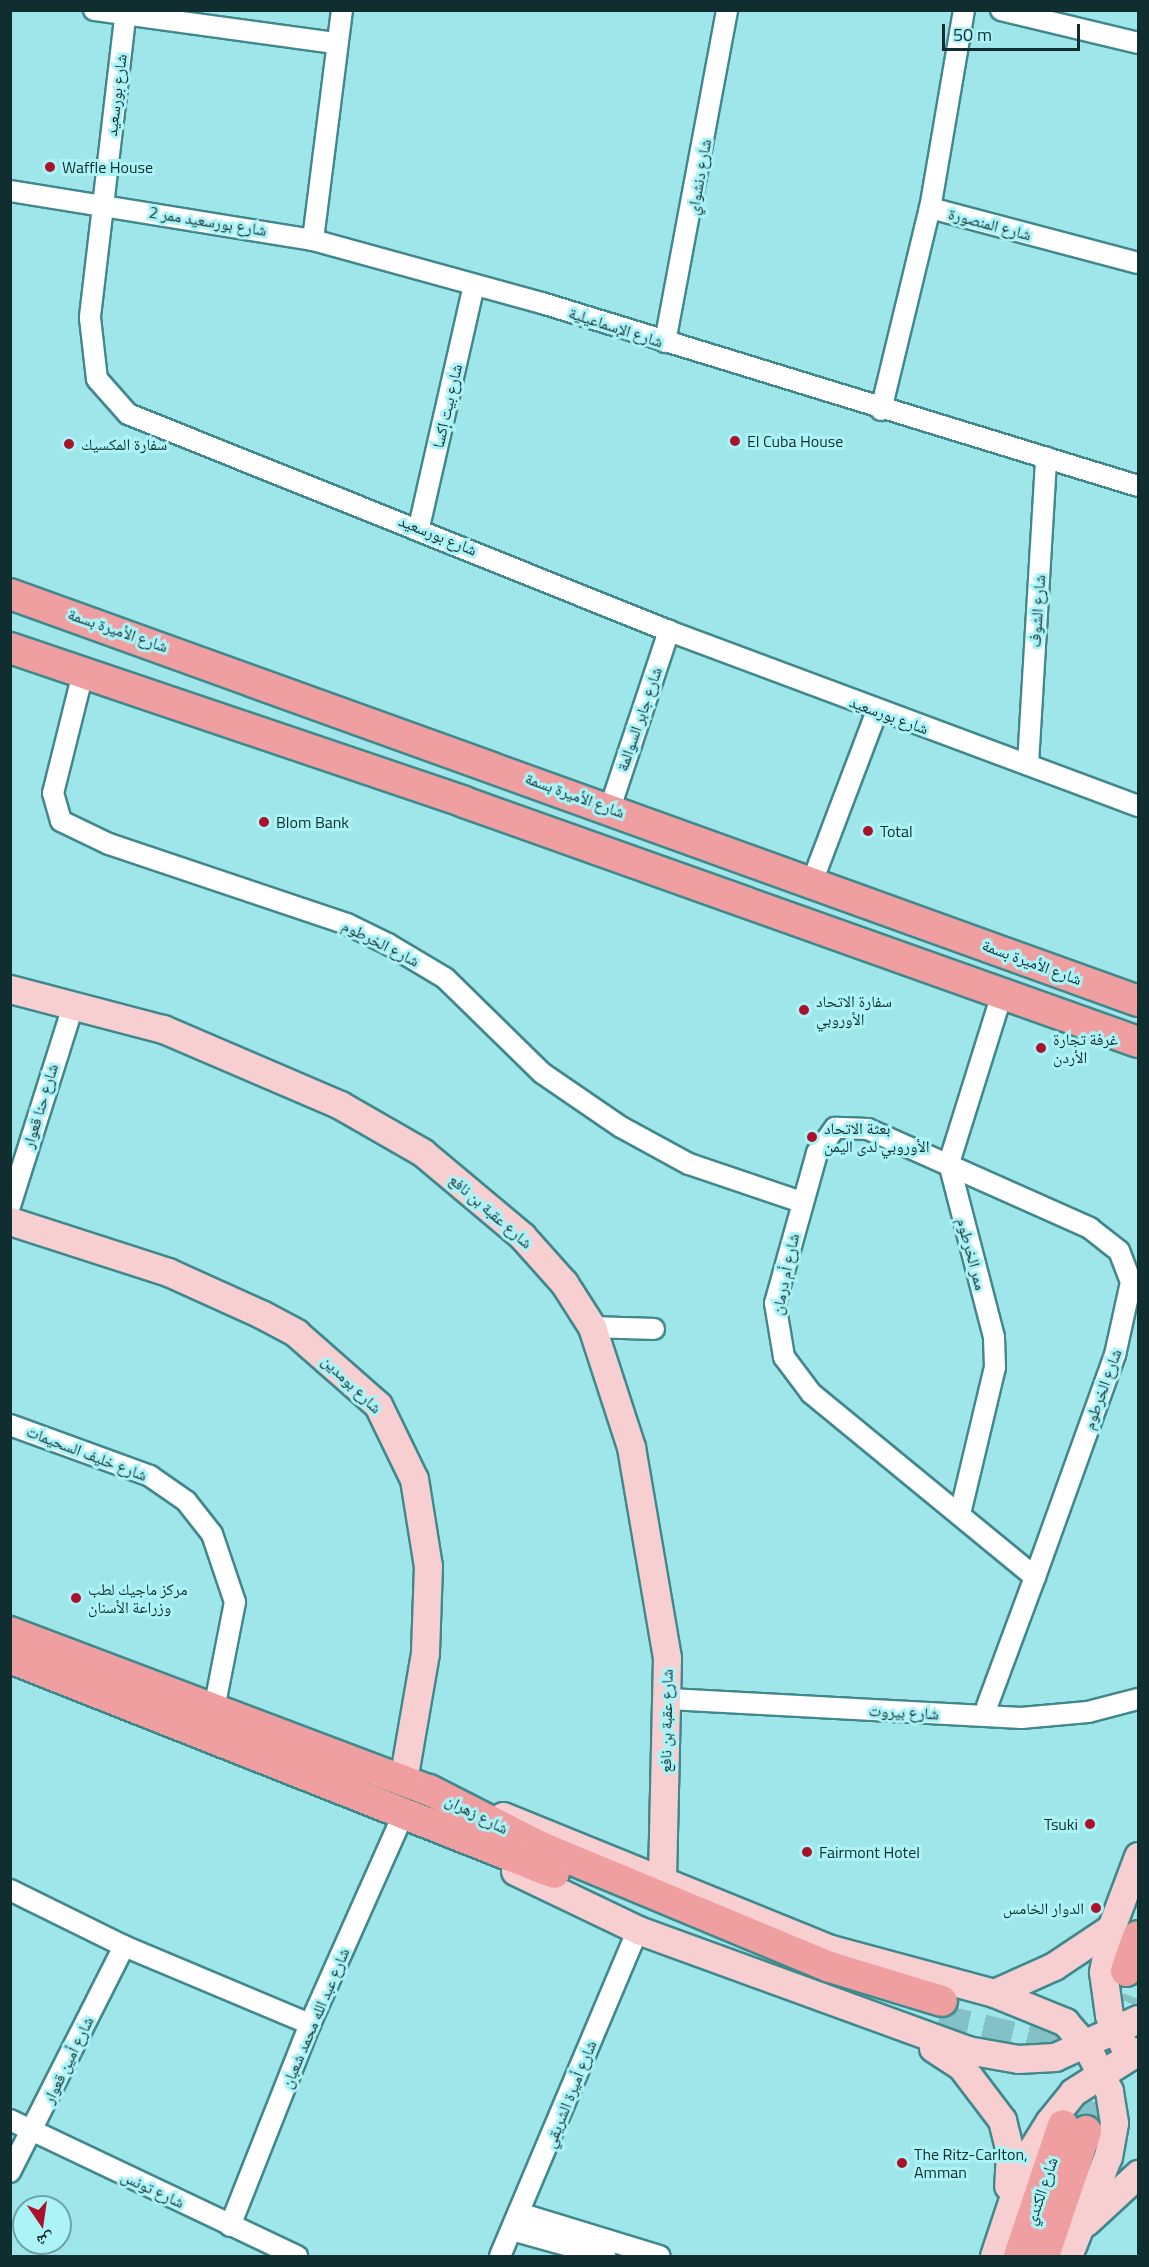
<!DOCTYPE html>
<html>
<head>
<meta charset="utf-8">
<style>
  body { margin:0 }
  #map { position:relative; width:1149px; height:2267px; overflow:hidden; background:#9fe6eb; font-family:"Titillium Web","Noto Naskh Arabic",sans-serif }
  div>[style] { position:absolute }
  .primary-tunnel>* { height:30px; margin-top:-15px; transform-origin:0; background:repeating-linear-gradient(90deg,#82c1c6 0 30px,transparent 0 45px) }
  .roads { filter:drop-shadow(2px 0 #41888d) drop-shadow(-2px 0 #41888d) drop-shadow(0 2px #41888d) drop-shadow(0 -2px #41888d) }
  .street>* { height:20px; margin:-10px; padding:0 10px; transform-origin:10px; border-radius:10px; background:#fff }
  .secondary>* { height:27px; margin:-13.5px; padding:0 13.5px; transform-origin:13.5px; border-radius:13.5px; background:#f8cfd0 }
  .primary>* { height:30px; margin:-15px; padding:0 15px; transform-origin:15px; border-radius:15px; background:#f09fa1 }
  .dots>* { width:16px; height:16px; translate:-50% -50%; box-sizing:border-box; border:3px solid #acf3f8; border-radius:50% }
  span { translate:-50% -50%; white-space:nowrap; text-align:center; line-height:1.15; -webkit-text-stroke:6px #acf3f8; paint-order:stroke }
  .street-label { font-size:16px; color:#102e30 }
  .poi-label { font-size:16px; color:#102e30 }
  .left { translate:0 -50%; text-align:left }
  .right { translate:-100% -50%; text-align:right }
  .frame { position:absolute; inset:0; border:12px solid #102e30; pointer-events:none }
  .north { position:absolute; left:12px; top:2195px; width:60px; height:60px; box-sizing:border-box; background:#acf3f8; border:2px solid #6ea4a8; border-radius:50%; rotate:167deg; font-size:16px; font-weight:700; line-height:24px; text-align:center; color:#102e30 }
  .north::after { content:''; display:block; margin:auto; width:21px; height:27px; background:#a91329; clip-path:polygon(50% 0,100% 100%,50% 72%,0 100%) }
  .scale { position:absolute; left:942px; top:24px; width:138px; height:27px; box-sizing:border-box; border:3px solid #102e30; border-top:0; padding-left:8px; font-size:18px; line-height:21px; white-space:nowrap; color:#102e30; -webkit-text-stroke:4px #acf3f8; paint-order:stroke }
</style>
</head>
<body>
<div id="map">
  <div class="primary-tunnel">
    <i style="left:939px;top:2019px;width:144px;rotate:13.3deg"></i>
    <i style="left:1086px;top:2131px;width:142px;rotate:-68.5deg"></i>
  </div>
  <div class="roads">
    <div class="street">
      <i style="left:94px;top:10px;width:244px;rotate:7.8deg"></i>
      <i style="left:126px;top:10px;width:310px;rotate:96.7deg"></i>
      <i style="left:90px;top:318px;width:61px;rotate:83.5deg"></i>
      <i style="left:97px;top:379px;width:47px;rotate:48.5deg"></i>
      <i style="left:128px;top:414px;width:583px;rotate:21.86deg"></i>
      <i style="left:669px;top:631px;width:501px;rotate:20.46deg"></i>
      <i style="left:342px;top:10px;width:232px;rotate:97.2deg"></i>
      <i style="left:313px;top:240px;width:238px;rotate:15.4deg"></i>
      <i style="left:542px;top:303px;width:623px;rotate:17.07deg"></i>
      <i style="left:964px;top:10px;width:201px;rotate:99.7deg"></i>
      <i style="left:930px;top:208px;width:215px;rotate:14.8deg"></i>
      <i style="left:1001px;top:10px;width:141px;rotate:13.5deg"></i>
      <i style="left:10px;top:191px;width:307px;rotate:9.2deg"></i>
      <i style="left:665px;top:342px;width:338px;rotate:-79.4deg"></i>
      <i style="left:881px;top:410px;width:208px;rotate:-76.4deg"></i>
      <i style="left:419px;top:527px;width:248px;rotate:-77.2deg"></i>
      <i style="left:84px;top:669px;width:128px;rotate:104deg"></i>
      <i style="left:53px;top:793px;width:29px;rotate:74deg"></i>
      <i style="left:61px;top:821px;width:53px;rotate:25.6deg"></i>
      <i style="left:109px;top:844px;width:251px;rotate:18.6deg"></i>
      <i style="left:347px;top:924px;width:46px;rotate:26deg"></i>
      <i style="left:388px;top:944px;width:66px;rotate:30.8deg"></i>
      <i style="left:445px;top:978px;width:136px;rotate:44.4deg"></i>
      <i style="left:542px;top:1073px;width:96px;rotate:34.4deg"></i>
      <i style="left:621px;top:1127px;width:77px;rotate:28.6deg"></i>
      <i style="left:689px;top:1164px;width:118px;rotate:18.7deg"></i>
      <i style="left:1028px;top:764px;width:307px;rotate:-86.6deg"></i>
      <i style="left:610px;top:808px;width:187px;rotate:-71.6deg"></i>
      <i style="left:812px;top:882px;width:183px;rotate:-69.2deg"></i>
      <i style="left:10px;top:1206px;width:210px;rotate:-72.5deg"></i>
      <i style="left:592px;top:1327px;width:62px;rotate:1.8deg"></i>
      <i style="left:10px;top:1425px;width:149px;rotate:20deg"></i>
      <i style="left:150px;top:1476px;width:44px;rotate:34.8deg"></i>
      <i style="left:186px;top:1501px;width:42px;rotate:51.8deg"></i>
      <i style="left:212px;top:1534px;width:72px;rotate:71.3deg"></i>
      <i style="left:235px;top:1602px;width:109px;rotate:101.1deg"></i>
      <i style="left:960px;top:1514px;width:151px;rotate:-76.6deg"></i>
      <i style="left:995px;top:1367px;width:30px;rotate:-92deg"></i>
      <i style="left:994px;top:1337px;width:180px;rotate:-104.5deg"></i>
      <i style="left:949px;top:1163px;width:174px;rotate:-72.6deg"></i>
      <i style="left:669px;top:1699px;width:353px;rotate:3.1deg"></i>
      <i style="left:1021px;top:1718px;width:67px;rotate:-5.1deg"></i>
      <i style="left:1088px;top:1712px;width:52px;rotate:-14.6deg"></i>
      <i style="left:987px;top:1706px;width:138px;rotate:-69.6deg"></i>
      <i style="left:1035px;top:1577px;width:236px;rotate:-70.2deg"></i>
      <i style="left:1115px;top:1355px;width:75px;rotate:-77.6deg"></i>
      <i style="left:1131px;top:1282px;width:33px;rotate:-111deg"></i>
      <i style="left:1119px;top:1251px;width:37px;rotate:-142deg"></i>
      <i style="left:1090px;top:1228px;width:243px;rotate:-156deg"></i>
      <i style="left:868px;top:1129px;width:33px;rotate:-178deg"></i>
      <i style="left:835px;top:1128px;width:31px;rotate:126deg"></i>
      <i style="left:817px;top:1153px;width:156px;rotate:105.6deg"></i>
      <i style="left:775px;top:1303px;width:55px;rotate:80.5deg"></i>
      <i style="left:784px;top:1357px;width:45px;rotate:53.1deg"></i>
      <i style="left:811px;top:1393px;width:290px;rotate:39.4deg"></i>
      <i style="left:10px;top:1890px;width:127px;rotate:26.2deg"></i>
      <i style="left:124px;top:1946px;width:202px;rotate:22.8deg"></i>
      <i style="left:10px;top:2120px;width:318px;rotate:25.4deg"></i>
      <i style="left:10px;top:2172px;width:253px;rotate:-63.2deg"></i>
      <i style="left:519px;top:2213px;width:147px;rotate:17deg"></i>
      <i style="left:230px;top:2226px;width:217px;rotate:-68.4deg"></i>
      <i style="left:310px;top:2024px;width:231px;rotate:-66deg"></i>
      <i style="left:512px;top:2230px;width:97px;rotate:15.6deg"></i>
      <i style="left:500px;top:2256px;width:354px;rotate:-67.1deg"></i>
    </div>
    <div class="secondary">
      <i style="left:10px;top:989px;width:158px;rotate:14.7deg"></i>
      <i style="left:163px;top:1029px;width:193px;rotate:23.2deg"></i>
      <i style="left:340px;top:1105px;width:95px;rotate:29.8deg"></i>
      <i style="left:422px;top:1152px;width:131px;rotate:40deg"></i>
      <i style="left:522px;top:1236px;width:63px;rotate:48.2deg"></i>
      <i style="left:564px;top:1283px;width:52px;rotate:57.5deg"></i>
      <i style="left:592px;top:1327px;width:126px;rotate:72deg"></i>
      <i style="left:631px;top:1447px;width:214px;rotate:80.3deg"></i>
      <i style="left:667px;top:1658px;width:220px;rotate:91.3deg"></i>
      <i style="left:10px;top:1221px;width:166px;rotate:17.9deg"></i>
      <i style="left:168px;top:1272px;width:102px;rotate:24.3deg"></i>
      <i style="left:261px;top:1314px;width:40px;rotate:28deg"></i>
      <i style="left:296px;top:1333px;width:109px;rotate:41.3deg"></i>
      <i style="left:378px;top:1405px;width:82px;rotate:64.1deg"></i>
      <i style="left:414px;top:1479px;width:88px;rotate:80.9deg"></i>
      <i style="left:428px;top:1566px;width:87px;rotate:92deg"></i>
      <i style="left:425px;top:1653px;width:129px;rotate:99.8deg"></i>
      <i style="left:503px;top:1816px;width:354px;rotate:22.1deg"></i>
      <i style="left:831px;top:1949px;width:169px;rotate:15.1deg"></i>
      <i style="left:994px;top:1993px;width:77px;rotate:22.2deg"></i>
      <i style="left:1065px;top:2022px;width:33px;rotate:49deg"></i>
      <i style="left:1087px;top:2047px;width:49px;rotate:63.4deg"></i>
      <i style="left:1109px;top:2091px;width:32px;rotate:81deg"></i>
      <i style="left:1114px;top:2123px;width:34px;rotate:100deg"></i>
      <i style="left:1108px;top:2156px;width:108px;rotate:111.8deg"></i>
      <i style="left:515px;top:1871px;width:136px;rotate:25.6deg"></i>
      <i style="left:638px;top:1930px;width:350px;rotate:20deg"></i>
      <i style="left:967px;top:2050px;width:52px;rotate:10deg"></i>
      <i style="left:1018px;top:2059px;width:37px;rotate:-3deg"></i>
      <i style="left:1055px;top:2057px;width:91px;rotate:-24.6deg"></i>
      <i style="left:994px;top:1993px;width:66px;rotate:-24.2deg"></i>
      <i style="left:1054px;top:1966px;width:69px;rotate:-33.7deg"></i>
      <i style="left:1124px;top:2046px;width:34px;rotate:-116deg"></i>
      <i style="left:1109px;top:2015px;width:43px;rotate:-97.9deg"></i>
      <i style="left:1103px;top:1972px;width:45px;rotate:-79.7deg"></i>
      <i style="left:1111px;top:1928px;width:77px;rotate:-69.4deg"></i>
      <i style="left:933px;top:2048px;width:33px;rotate:33deg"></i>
      <i style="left:961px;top:2066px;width:68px;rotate:52.8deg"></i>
      <i style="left:1002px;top:2120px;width:33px;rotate:76deg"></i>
      <i style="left:1010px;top:2152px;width:34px;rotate:93deg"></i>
      <i style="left:1086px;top:2222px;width:71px;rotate:-42.7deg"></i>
      <i style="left:994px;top:2256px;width:102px;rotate:-71.7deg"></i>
      <i style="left:1026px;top:2159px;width:44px;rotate:-58.1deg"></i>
      <i style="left:1049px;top:2122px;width:38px;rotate:-51deg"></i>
      <i style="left:1073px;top:2092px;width:77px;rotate:-32.2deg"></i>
    </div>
    <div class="primary">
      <i style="left:10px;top:594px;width:1199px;rotate:19.84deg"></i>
      <i style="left:10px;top:648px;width:479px;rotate:18.7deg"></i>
      <i style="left:464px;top:802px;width:715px;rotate:19.6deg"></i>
      <i style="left:10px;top:1632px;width:448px;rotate:20.7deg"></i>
      <i style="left:429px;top:1790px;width:123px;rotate:27deg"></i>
      <i style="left:539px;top:1846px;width:315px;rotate:22.6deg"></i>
      <i style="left:830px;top:1967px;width:117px;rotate:16.9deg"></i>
      <i style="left:10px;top:1658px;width:585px;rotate:21.56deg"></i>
      <i style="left:1126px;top:1971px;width:37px;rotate:-71deg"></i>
      <i style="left:1019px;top:2256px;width:138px;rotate:-71.4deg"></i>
      <i style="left:1044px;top:2256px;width:132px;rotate:-71.4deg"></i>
    </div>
  </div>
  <div class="dots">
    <i style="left:50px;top:167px;background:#a91329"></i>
    <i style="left:735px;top:441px;background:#a91329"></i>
    <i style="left:69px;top:444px;background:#a91329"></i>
    <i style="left:264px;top:822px;background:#a91329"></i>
    <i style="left:868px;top:831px;background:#a91329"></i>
    <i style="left:804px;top:1010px;background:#a91329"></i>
    <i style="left:1041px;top:1048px;background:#a91329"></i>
    <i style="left:812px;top:1137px;background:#a91329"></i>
    <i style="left:76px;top:1598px;background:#a91329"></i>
    <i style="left:1090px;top:1824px;background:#a91329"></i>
    <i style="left:807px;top:1852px;background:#a91329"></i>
    <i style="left:1096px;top:1908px;background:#a91329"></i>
    <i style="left:902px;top:2163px;background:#a91329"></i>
  </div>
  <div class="street-label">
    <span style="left:116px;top:95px;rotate:-83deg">شارع بورسعيد</span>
    <span style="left:699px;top:177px;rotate:-80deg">شارع دنشواي</span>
    <span style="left:208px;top:221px;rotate:9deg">شارع بورسعيد ممر 2</span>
    <span style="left:990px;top:224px;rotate:15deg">شارع المنصورة</span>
    <span style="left:616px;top:327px;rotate:18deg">شارع الإسماعيلية</span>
    <span style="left:447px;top:406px;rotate:-77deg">شارع بيت إكسا</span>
    <span style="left:438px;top:535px;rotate:22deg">شارع بورسعيد</span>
    <span style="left:1037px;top:611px;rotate:-86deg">شارع الشوف</span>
    <span style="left:118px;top:630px;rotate:19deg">شارع الأميرة بسمة</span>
    <span style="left:889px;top:715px;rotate:20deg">شارع بورسعيد</span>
    <span style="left:639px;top:719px;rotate:-71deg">شارع جابر السوالمة</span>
    <span style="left:575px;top:795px;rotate:20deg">شارع الأميرة بسمة</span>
    <span style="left:381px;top:943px;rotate:27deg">شارع الخرطوم</span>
    <span style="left:1032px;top:962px;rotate:20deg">شارع الأميرة بسمة</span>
    <span style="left:40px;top:1106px;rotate:-73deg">شارع حنا قعوار</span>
    <span style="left:491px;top:1211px;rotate:41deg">شارع عقبة بن نافع</span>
    <span style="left:972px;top:1254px;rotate:75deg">ممر الخرطوم</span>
    <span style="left:785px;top:1274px;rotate:-78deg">شارع أم درمان</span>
    <span style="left:352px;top:1384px;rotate:44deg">شارع بومدين</span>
    <span style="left:1102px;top:1389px;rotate:-70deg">شارع الخرطوم</span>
    <span style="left:87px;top:1453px;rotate:21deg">شارع خليف السحيمات</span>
    <span style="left:904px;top:1712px;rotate:3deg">شارع بيروت</span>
    <span style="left:666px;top:1721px;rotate:-89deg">شارع عقبة بن نافع</span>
    <span style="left:477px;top:1814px;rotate:27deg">شارع زهران</span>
    <span style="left:315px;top:2018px;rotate:-67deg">شارع عبد الله محمد شعبان</span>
    <span style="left:68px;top:2060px;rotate:-64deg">شارع أمين قعوار</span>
    <span style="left:570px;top:2094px;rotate:-68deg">شارع أميرة الشريقي</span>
    <span style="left:153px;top:2189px;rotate:25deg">شارع تونس</span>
    <span style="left:1041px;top:2191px;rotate:-71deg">شارع الكندي</span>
  </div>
  <div class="poi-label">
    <span class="left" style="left:62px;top:167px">Waffle House</span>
    <span class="left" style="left:747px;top:441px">El Cuba House</span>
    <span class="left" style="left:81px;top:444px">سفارة المكسيك</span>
    <span class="left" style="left:276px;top:822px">Blom Bank</span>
    <span class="left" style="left:880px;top:831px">Total</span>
    <span class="left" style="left:816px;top:1010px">سفارة الاتحاد<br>الأوروبي</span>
    <span class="left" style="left:1053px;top:1048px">غرفة تجارة<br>الأردن</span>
    <span class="left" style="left:824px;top:1137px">بعثة الاتحاد<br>الأوروبي لدى اليمن</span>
    <span class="left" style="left:88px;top:1598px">مركز ماجيك لطب<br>وزراعة الأسنان</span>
    <span class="right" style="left:1078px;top:1824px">Tsuki</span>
    <span class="left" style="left:819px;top:1852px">Fairmont Hotel</span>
    <span class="right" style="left:1084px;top:1908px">الدوار الخامس</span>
    <span class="left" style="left:914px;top:2163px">The Ritz-Carlton,<br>Amman</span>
  </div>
  <div class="frame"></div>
  <div class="north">ش</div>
  <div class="scale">50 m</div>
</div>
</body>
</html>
